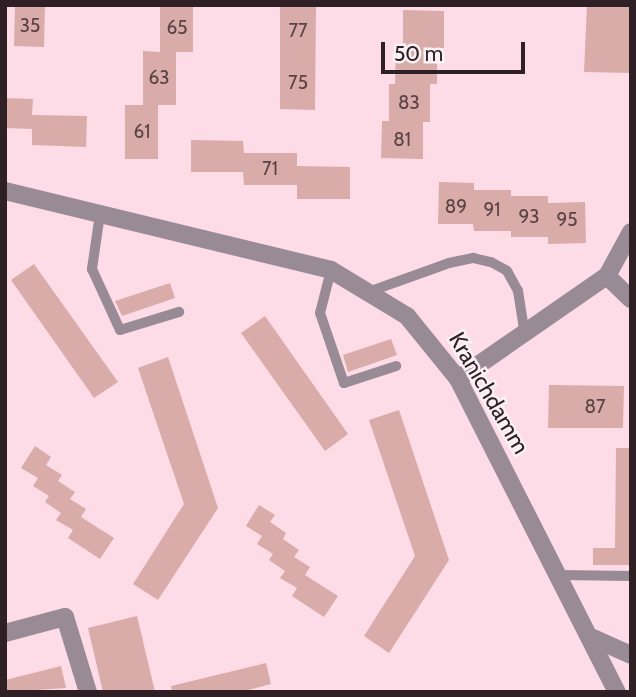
<!DOCTYPE html>
<html>
<head>
<meta charset="utf-8">
<style>
  body { margin:0 }
  #map { position:relative; width:636px; height:697px; overflow:hidden; background:#fddce7; font-family:Cabin,sans-serif }
  div>[style] { position:absolute }
  .building>* { inset:0; background:#d9aba9 }
  .service>* { height:10px; margin:-5px; padding:0 5px; transform-origin:5px; border-radius:5px; background:#988b96 }
  .minor>* { height:18px; margin:-9px; padding:0 9px; transform-origin:9px; border-radius:9px; background:#988b96 }
  .tertiary>* { height:18px; margin:-9px; padding:0 9px; transform-origin:9px; border-radius:9px; background:#988b96 }
  span { translate:-50% -50%; white-space:nowrap; text-align:center; line-height:1.15; -webkit-text-stroke:5px #faf1f4; paint-order:stroke }
  .number-label { font-size:19px; color:#5a4346 }
  .number-label span { -webkit-text-stroke-width:0 }
  .street-label { font-size:23px; color:#2f2025 }
  .frame { position:absolute; inset:0; border:7px solid #2f2025; pointer-events:none }
  .scale { position:absolute; left:381px; top:42px; width:144px; height:32px; box-sizing:border-box; border:4px solid #2f2025; border-top:0; padding-left:9px; font-size:21px; line-height:24px; white-space:nowrap; color:#2f2025; -webkit-text-stroke:5px #faf1f4; paint-order:stroke }
</style>
</head>
<body>
<div id="map">
  <div class="building">
    <i style="clip-path:polygon(15px 5px,45px 5px,44px 47px,14px 46px)"></i>
    <i style="clip-path:polygon(160px 5px,193px 5px,193px 52px,176px 52px,176px 105px,158px 105px,158px 159px,125px 159px,125px 105px,143px 105px,143px 51px,160px 52px)"></i>
    <i style="clip-path:polygon(280px 5px,316px 5px,315px 110px,280px 109px)"></i>
    <i style="clip-path:polygon(587px 5px,631px 5px,631px 73px,584px 72px)"></i>
    <i style="clip-path:polygon(403px 10px,444px 11px,444px 48px,437px 48px,437px 84px,430px 84px,430px 122px,423px 122px,423px 159px,381px 158px,382px 121px,389px 121px,389px 84px,395px 84px,396px 47px,403px 47px)"></i>
    <i style="clip-path:polygon(5px 98px,33px 99px,32px 115px,87px 116px,86px 147px,32px 145px,32px 129px,5px 128px)"></i>
    <i style="clip-path:polygon(191px 140px,243px 141px,244px 153px,297px 153px,297px 166px,350px 167px,350px 199px,297px 199px,297px 185px,244px 185px,243px 172px,191px 172px)"></i>
    <i style="clip-path:polygon(439px 182px,474px 183px,474px 190px,511px 190px,511px 196px,548px 196px,548px 203px,585px 202px,586px 243px,548px 244px,548px 237px,511px 237px,511px 231px,474px 231px,473px 224px,438px 224px)"></i>
    <i style="clip-path:polygon(34px 264px,118px 382px,94px 398px,11px 280px)"></i>
    <i style="clip-path:polygon(170px 283px,175px 298px,122px 316px,115px 301px)"></i>
    <i style="clip-path:polygon(265px 316px,348px 434px,325px 451px,241px 333px)"></i>
    <i style="clip-path:polygon(391px 339px,397px 355px,348px 372px,343px 355px)"></i>
    <i style="clip-path:polygon(168px 357px,218px 508px,158px 600px,133px 584px,184px 504px,138px 368px)"></i>
    <i style="clip-path:polygon(549px 385px,624px 386px,623px 428px,548px 428px)"></i>
    <i style="clip-path:polygon(399px 410px,449px 560px,389px 653px,364px 636px,415px 556px,369px 420px)"></i>
    <i style="clip-path:polygon(35px 446px,51px 457px,46px 465px,62px 475px,58px 481px,75px 492px,70px 499px,86px 509px,81px 517px,114px 538px,100px 559px,68px 538px,73px 530px,56px 520px,61px 513px,45px 502px,49px 496px,33px 486px,38px 478px,21px 468px)"></i>
    <i style="clip-path:polygon(616px 448px,631px 448px,631px 565px,593px 565px,593px 548px,615px 548px)"></i>
    <i style="clip-path:polygon(259px 505px,275px 515px,270px 522px,286px 533px,283px 539px,299px 550px,294px 557px,310px 567px,305px 575px,338px 596px,324px 617px,292px 596px,297px 588px,280px 578px,285px 571px,269px 560px,273px 554px,257px 544px,262px 536px,246px 526px)"></i>
    <i style="clip-path:polygon(137px 616px,155px 692px,103px 692px,88px 628px)"></i>
    <i style="clip-path:polygon(266px 663px,271px 684px,241px 692px,172px 692px,171px 686px)"></i>
    <i style="clip-path:polygon(61px 666px,66px 688px,5px 692px,5px 680px)"></i>
  </div>
  <div class="service">
    <i style="left:100px;top:214px;width:56px;rotate:98.3deg"></i>
    <i style="left:92px;top:269px;width:67px;rotate:65.3deg"></i>
    <i style="left:120px;top:330px;width:62px;rotate:-17deg"></i>
    <i style="left:331px;top:270px;width:44px;rotate:104.3deg"></i>
    <i style="left:320px;top:313px;width:74px;rotate:71.1deg"></i>
    <i style="left:344px;top:383px;width:55px;rotate:-18.1deg"></i>
    <i style="left:371px;top:291px;width:83px;rotate:-19.7deg"></i>
    <i style="left:449px;top:263px;width:25px;rotate:-12deg"></i>
    <i style="left:473px;top:258px;width:18px;rotate:13deg"></i>
    <i style="left:491px;top:262px;width:18px;rotate:29deg"></i>
    <i style="left:507px;top:271px;width:23px;rotate:61deg"></i>
    <i style="left:518px;top:291px;width:45px;rotate:81deg"></i>
    <i style="left:561px;top:575px;width:70px;rotate:0.8deg"></i>
  </div>
  <div class="minor">
    <i style="left:607px;top:276px;width:33px;rotate:44deg"></i>
    <i style="left:458px;top:379px;width:181px;rotate:-34.7deg"></i>
    <i style="left:607px;top:276px;width:50px;rotate:-61.4deg"></i>
    <i style="left:5px;top:633px;width:62px;rotate:-14.9deg"></i>
    <i style="left:65px;top:617px;width:78px;rotate:73deg"></i>
  </div>
  <div class="tertiary">
    <i style="left:5px;top:191px;width:335px;rotate:13.6deg"></i>
    <i style="left:331px;top:270px;width:89px;rotate:31.2deg"></i>
    <i style="left:407px;top:316px;width:81px;rotate:51deg"></i>
    <i style="left:458px;top:379px;width:351px;rotate:63.1deg"></i>
    <i style="left:593px;top:638px;width:42px;rotate:24.1deg"></i>
  </div>
  <div class="number-label">
    <span style="left:30px;top:26px">35</span>
    <span style="left:177px;top:28px">65</span>
    <span style="left:298px;top:31px">77</span>
    <span style="left:159px;top:78px">63</span>
    <span style="left:298px;top:83px">75</span>
    <span style="left:409px;top:103px">83</span>
    <span style="left:142px;top:132px">61</span>
    <span style="left:402px;top:140px">81</span>
    <span style="left:270px;top:169px">71</span>
    <span style="left:456px;top:207px">89</span>
    <span style="left:492px;top:210px">91</span>
    <span style="left:529px;top:217px">93</span>
    <span style="left:567px;top:220px">95</span>
    <span style="left:595px;top:407px">87</span>
  </div>
  <div class="street-label">
    <span style="left:489px;top:393px;rotate:60deg">Kranichdamm</span>
  </div>
  <div class="frame"></div>
  <div class="scale">50 m</div>
</div>
</body>
</html>
